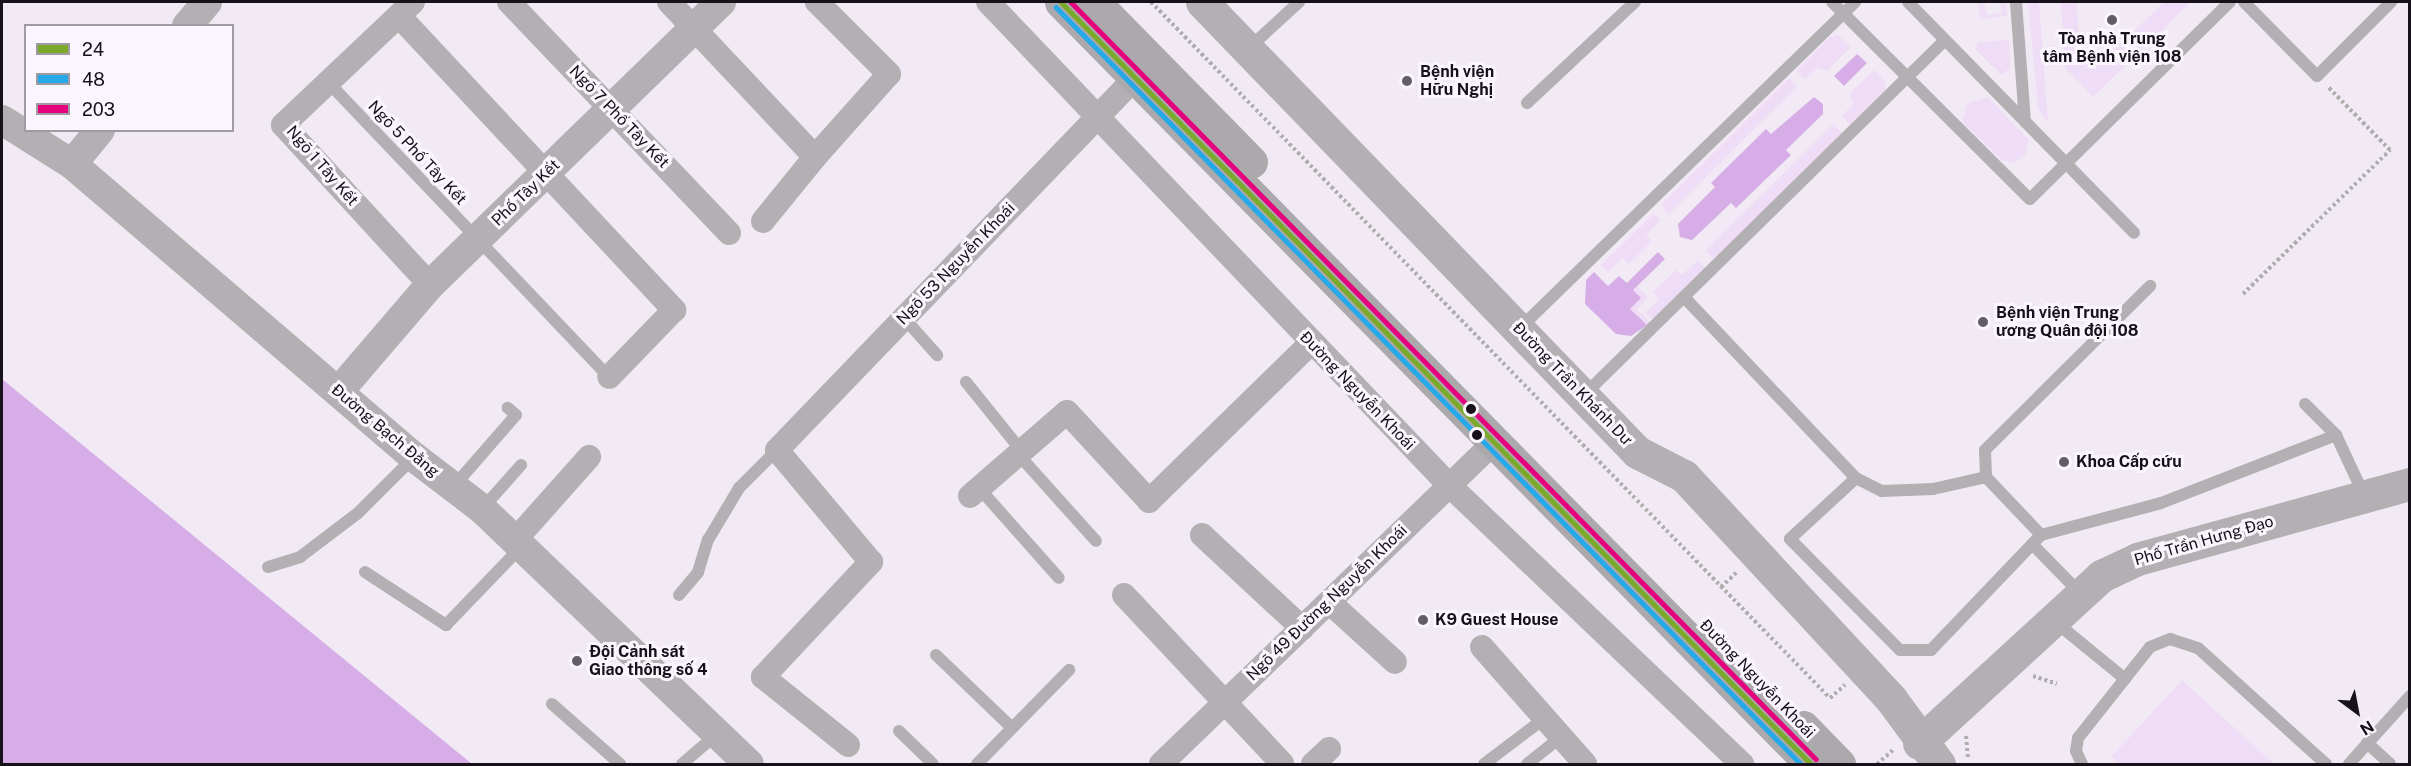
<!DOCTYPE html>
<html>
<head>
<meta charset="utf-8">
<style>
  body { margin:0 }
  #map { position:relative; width:2411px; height:766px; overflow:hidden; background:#f1eaf4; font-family:"Public Sans",sans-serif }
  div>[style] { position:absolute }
  .green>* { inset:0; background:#efddf7 }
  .water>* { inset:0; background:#d6ade7 }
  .path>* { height:4px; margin-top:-2px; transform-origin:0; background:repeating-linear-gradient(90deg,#b0adaf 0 3px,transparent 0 6px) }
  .service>* { height:12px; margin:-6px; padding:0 6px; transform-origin:6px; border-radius:6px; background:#b3b0b3 }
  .minor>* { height:24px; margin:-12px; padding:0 12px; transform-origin:12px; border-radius:12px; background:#b3b0b3 }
  .tertiary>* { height:30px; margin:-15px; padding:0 15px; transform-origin:15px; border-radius:15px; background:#b3b0b3 }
  .secondary>* { height:33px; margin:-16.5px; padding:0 16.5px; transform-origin:16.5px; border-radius:16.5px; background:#b3afb3 }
  .primary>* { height:33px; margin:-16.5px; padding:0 16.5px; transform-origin:16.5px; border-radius:16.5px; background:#aca9ad }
  .bus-1>* { height:4.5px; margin:-2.25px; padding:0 2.25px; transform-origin:2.25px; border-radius:2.25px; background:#7baa2b }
  .bus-2>* { height:4.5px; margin:-2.25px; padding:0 2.25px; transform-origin:2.25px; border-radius:2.25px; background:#25a9e8 }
  .bus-3>* { height:4.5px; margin:-2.25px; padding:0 2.25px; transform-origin:2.25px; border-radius:2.25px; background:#e5007d }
  .dots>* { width:16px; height:16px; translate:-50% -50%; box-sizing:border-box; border:3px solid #fbf5fe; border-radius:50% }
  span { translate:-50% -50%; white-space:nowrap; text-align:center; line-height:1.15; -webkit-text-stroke:6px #fbf5fe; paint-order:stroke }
  .poi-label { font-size:16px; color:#171219; font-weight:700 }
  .left { translate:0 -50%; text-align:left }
  .street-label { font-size:16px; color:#171219 }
  .frame { position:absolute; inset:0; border:3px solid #171219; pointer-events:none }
  .legend { position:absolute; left:24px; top:24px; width:210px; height:108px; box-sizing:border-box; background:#fbf5fe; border:2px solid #a09aa2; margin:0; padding:8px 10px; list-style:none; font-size:18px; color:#171219 }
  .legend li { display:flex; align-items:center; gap:12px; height:30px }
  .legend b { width:30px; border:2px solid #a09aa2 }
  .north { position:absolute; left:2327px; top:682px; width:60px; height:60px; -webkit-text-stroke:4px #fbf5fe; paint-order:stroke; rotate:148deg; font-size:16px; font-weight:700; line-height:24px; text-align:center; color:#171219 }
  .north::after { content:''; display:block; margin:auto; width:21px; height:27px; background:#171219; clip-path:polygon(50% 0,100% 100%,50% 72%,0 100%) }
</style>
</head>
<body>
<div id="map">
  <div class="green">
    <i style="clip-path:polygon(1977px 2px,1984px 2px,1987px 15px,2002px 13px,2000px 2px,2006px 2px,2007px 16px,1981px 19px)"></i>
    <i style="clip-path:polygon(2028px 2px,2039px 2px,2048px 123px,2038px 108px)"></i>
    <i style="clip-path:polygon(2061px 2px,2077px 2px,2079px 39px,2102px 62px,2164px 2px,2191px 2px,2093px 97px,2065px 68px)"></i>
    <i style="clip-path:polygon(1830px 37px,1838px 35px,1851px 47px,1827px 71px,1817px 68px,1805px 79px,1796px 71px)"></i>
    <i style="clip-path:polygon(2009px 40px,2010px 68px,2002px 75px,1975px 49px,1978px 42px)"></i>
    <i style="clip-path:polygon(1874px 70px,1885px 81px,1885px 90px,1850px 125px,1842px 116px,1853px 104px,1850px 93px)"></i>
    <i style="clip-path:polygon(1789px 78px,1797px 87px,1669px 214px,1661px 205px)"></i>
    <i style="clip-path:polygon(1988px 97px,2029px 140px,2026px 154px,2014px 163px,2002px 160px,1962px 122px,1967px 104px)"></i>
    <i style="clip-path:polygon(1833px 124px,1842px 133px,1714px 259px,1705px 251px)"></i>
    <i style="clip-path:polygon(1654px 213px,1661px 220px,1646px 235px,1652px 241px,1629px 264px,1622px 258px,1608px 272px,1601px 265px)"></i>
    <i style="clip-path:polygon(1698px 260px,1705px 268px,1653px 320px,1645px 313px,1659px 299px,1653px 292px,1676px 270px,1682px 275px)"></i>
    <i style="clip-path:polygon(1637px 286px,1648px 297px,1637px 309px,1650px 322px,1647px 325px,1630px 309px,1641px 298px,1633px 290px)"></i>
    <i style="clip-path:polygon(2182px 680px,2274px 764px,2119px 764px,2111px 757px)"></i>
  </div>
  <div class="water">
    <i style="clip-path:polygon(1857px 54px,1867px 63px,1844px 86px,1834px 76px)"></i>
    <i style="clip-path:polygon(1814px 97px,1823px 104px,1823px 114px,1786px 150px,1791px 155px,1736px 208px,1731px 203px,1692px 240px,1680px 237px,1678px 224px,1715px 187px,1711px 183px,1766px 129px,1771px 134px)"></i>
    <i style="clip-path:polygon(1658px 252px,1665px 259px,1633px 290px,1641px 298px,1630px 309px,1647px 325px,1631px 336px,1616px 334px,1585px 304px,1586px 280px,1594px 272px,1608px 286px,1619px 276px,1627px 283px)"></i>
    <i style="clip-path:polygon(2px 379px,472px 764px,2px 764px)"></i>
  </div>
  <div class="path">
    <i style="left:1151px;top:2px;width:972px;rotate:45.71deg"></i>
    <i style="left:1830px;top:698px;width:20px;rotate:-41deg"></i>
    <i style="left:2243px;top:294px;width:206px;rotate:-44.4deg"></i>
    <i style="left:2390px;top:150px;width:88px;rotate:-134.5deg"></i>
    <i style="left:1721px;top:587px;width:23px;rotate:-43deg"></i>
    <i style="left:2033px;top:676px;width:25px;rotate:18deg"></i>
    <i style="left:1966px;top:736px;width:24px;rotate:85deg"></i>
    <i style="left:1877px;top:764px;width:21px;rotate:-41deg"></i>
  </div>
  <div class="service">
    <i style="left:1832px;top:2px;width:279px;rotate:44.9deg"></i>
    <i style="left:2030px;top:199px;width:281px;rotate:-44.6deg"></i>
    <i style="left:1908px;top:2px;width:323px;rotate:45.6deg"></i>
    <i style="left:2016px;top:2px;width:120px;rotate:85.7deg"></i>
    <i style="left:2244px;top:2px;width:104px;rotate:45.4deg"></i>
    <i style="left:2317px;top:76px;width:105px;rotate:-45deg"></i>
    <i style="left:1249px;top:48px;width:68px;rotate:-42.6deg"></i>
    <i style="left:327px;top:81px;width:409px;rotate:46.4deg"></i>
    <i style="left:1527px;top:103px;width:148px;rotate:-43.1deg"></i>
    <i style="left:1684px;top:297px;width:250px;rotate:46.5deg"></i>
    <i style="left:1856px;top:478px;width:90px;rotate:137.3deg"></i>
    <i style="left:1790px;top:539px;width:156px;rotate:45.3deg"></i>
    <i style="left:1900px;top:650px;width:31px"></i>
    <i style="left:1931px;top:650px;width:159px;rotate:-46.3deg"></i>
    <i style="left:2041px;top:535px;width:124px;rotate:-14.9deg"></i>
    <i style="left:2161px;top:503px;width:188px;rotate:-21.2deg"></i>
    <i style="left:904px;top:318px;width:50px;rotate:48.3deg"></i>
    <i style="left:1519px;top:329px;width:469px;rotate:-44.2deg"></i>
    <i style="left:966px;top:382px;width:86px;rotate:51.1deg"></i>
    <i style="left:1584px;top:395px;width:506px;rotate:-44.52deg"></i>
    <i style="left:2305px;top:404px;width:44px;rotate:45deg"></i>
    <i style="left:2336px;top:435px;width:66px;rotate:65deg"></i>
    <i style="left:1017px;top:453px;width:118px;rotate:48.1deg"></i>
    <i style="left:1986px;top:477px;width:27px;rotate:-92deg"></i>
    <i style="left:1985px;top:450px;width:233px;rotate:-44.8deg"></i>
    <i style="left:1856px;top:478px;width:29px;rotate:27deg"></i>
    <i style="left:1882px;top:491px;width:51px;rotate:-2.2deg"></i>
    <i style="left:1933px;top:489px;width:54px;rotate:-12.8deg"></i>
    <i style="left:1986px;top:477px;width:80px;rotate:46.5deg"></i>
    <i style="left:454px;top:486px;width:94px;rotate:-48.9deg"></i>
    <i style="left:516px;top:415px;width:11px;rotate:-139deg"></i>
    <i style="left:979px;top:488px;width:120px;rotate:48.4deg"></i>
    <i style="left:482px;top:509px;width:59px;rotate:-48.4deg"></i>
    <i style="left:2032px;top:544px;width:69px;rotate:45.6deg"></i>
    <i style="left:268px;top:567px;width:34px;rotate:-17deg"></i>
    <i style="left:300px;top:557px;width:73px;rotate:-37.2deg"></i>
    <i style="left:358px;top:513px;width:79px;rotate:-45deg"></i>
    <i style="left:365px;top:572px;width:97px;rotate:33.2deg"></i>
    <i style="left:446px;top:625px;width:110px;rotate:-46.1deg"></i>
    <i style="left:679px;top:595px;width:30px;rotate:-50deg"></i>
    <i style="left:698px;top:572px;width:34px;rotate:-73deg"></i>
    <i style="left:708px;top:540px;width:61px;rotate:-59.2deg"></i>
    <i style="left:739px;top:488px;width:54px;rotate:-45deg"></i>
    <i style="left:2053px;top:620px;width:93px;rotate:39.3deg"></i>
    <i style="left:936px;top:655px;width:105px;rotate:43.8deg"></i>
    <i style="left:552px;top:704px;width:91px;rotate:41.4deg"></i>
    <i style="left:899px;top:731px;width:47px;rotate:44.1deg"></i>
    <i style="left:2367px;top:743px;width:31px;rotate:42deg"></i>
    <i style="left:682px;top:764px;width:46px;rotate:-40.6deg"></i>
    <i style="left:977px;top:764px;width:132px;rotate:-45.6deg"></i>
    <i style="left:1484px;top:764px;width:76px;rotate:-37deg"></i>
    <i style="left:1527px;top:764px;width:43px;rotate:-38.5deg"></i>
    <i style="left:2082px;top:764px;width:14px;rotate:-115deg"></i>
    <i style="left:2076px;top:751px;width:13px;rotate:-81deg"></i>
    <i style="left:2078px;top:738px;width:116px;rotate:-51.6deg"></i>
    <i style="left:2150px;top:647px;width:22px;rotate:-22deg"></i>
    <i style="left:2170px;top:639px;width:29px;rotate:18deg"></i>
    <i style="left:2198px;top:648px;width:173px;rotate:42.2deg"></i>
    <i style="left:2349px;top:764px;width:91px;rotate:-48.1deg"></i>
  </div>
  <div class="minor">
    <i style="left:413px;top:2px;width:179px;rotate:136.6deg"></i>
    <i style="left:283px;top:125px;width:217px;rotate:47.4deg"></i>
    <i style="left:509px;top:2px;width:319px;rotate:46.4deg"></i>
    <i style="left:669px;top:2px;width:213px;rotate:46.7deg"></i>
    <i style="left:815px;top:157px;width:111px;rotate:-48.3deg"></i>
    <i style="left:889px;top:74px;width:102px;rotate:-135deg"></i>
    <i style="left:988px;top:2px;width:668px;rotate:46.34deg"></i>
    <i style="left:1449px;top:485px;width:405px;rotate:43.6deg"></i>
    <i style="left:399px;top:16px;width:403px;rotate:46.9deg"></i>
    <i style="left:674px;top:310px;width:93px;rotate:134.1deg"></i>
    <i style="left:763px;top:221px;width:82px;rotate:-50.9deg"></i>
    <i style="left:970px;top:496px;width:128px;rotate:-40.9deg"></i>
    <i style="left:1067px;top:412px;width:121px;rotate:47.3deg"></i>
    <i style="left:1149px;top:501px;width:225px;rotate:-44.3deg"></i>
    <i style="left:1202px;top:535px;width:137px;rotate:42.9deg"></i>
    <i style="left:516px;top:539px;width:110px;rotate:-48.3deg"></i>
    <i style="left:1124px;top:595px;width:231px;rotate:46.8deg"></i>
    <i style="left:1329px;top:602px;width:89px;rotate:42.3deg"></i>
    <i style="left:1482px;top:647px;width:156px;rotate:48.6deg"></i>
    <i style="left:848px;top:745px;width:109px;rotate:-141.3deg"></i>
    <i style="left:763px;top:677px;width:158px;rotate:-46.8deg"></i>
    <i style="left:871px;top:562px;width:146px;rotate:-130deg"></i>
    <i style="left:777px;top:450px;width:516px;rotate:-46.1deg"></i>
    <i style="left:1161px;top:764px;width:464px;rotate:-44deg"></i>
    <i style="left:1313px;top:764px;width:22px;rotate:-43deg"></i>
  </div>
  <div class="tertiary">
    <i style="left:187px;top:26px;width:31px;rotate:-50deg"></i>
    <i style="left:2px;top:120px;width:83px;rotate:32.2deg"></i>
    <i style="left:72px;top:164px;width:450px;rotate:40.6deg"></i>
    <i style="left:414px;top:457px;width:86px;rotate:37.4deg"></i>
    <i style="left:482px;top:509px;width:369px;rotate:43.7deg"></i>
    <i style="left:72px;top:164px;width:44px;rotate:-50.5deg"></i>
    <i style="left:339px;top:391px;width:140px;rotate:-49.4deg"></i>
    <i style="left:430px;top:285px;width:406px;rotate:-44.2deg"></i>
  </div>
  <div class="secondary">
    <i style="left:1202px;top:2px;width:626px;rotate:45.97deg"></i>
    <i style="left:1637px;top:452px;width:53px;rotate:27.1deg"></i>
    <i style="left:1684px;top:476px;width:304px;rotate:47.1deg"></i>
    <i style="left:1891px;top:699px;width:81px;rotate:53.6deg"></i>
    <i style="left:1919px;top:743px;width:247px;rotate:-42.5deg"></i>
    <i style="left:2101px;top:576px;width:40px;rotate:-25deg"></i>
    <i style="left:2137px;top:559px;width:283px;rotate:-15.4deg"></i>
  </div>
  <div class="primary">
    <i style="left:1061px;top:2px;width:1069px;rotate:45.45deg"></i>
    <i style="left:1094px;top:2px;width:224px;rotate:45.5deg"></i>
    <i style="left:1803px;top:727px;width:52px;rotate:45.8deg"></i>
  </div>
  <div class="bus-1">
    <i style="left:1061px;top:2px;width:1069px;rotate:45.45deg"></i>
  </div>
  <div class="bus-2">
    <i style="left:1056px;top:7px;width:1062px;rotate:45.46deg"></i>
  </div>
  <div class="bus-3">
    <i style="left:1071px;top:2px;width:1062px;rotate:45.46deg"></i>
  </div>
  <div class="dots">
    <i style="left:2112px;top:20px;background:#635e66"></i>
    <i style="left:1407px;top:81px;background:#635e66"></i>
    <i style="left:1983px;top:322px;background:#635e66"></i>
    <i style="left:1471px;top:409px;background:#171219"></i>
    <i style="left:1477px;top:435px;background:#171219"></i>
    <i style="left:2064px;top:462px;background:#635e66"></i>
    <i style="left:1423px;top:620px;background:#635e66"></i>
    <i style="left:577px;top:661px;background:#635e66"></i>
  </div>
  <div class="poi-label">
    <span style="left:2112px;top:48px">Tòa nhà Trung<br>tâm Bệnh viện 108</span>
    <span class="left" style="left:1420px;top:81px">Bệnh viện<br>Hữu Nghị</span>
    <span class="left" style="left:1996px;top:322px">Bệnh viện Trung<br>ương Quân đội 108</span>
    <span class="left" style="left:2076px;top:462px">Khoa Cấp cứu</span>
    <span class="left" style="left:1435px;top:620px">K9 Guest House</span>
    <span class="left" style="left:589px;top:661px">Đội Cảnh sát<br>Giao thông số 4</span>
  </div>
  <div class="street-label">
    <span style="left:619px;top:117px;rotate:46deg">Ngõ 7 Phố Tây Kết</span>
    <span style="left:417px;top:153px;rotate:47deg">Ngõ 5 Phố Tây Kết</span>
    <span style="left:322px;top:166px;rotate:49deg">Ngõ 1 Tây Kết</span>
    <span style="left:526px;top:193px;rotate:-44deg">Phố Tây Kết</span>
    <span style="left:956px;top:264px;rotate:-46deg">Ngõ 53 Nguyễn Khoái</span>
    <span style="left:1572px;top:384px;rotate:46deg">Đường Trần Khánh Dư</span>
    <span style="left:1357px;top:391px;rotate:46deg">Đường Nguyễn Khoái</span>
    <span style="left:385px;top:431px;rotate:40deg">Đường Bạch Đằng</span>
    <span style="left:2204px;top:541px;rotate:-16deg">Phố Trần Hưng Đạo</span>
    <span style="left:1327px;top:603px;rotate:-44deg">Ngõ 49 Đường Nguyễn Khoái</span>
    <span style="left:1757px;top:679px;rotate:46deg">Đường Nguyễn Khoái</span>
  </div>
  <div class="frame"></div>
  <ul class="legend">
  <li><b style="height:8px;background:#7baa2b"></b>24</li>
  <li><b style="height:8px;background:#25a9e8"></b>48</li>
  <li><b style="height:8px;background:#e5007d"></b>203</li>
  </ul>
  <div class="north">N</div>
</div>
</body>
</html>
